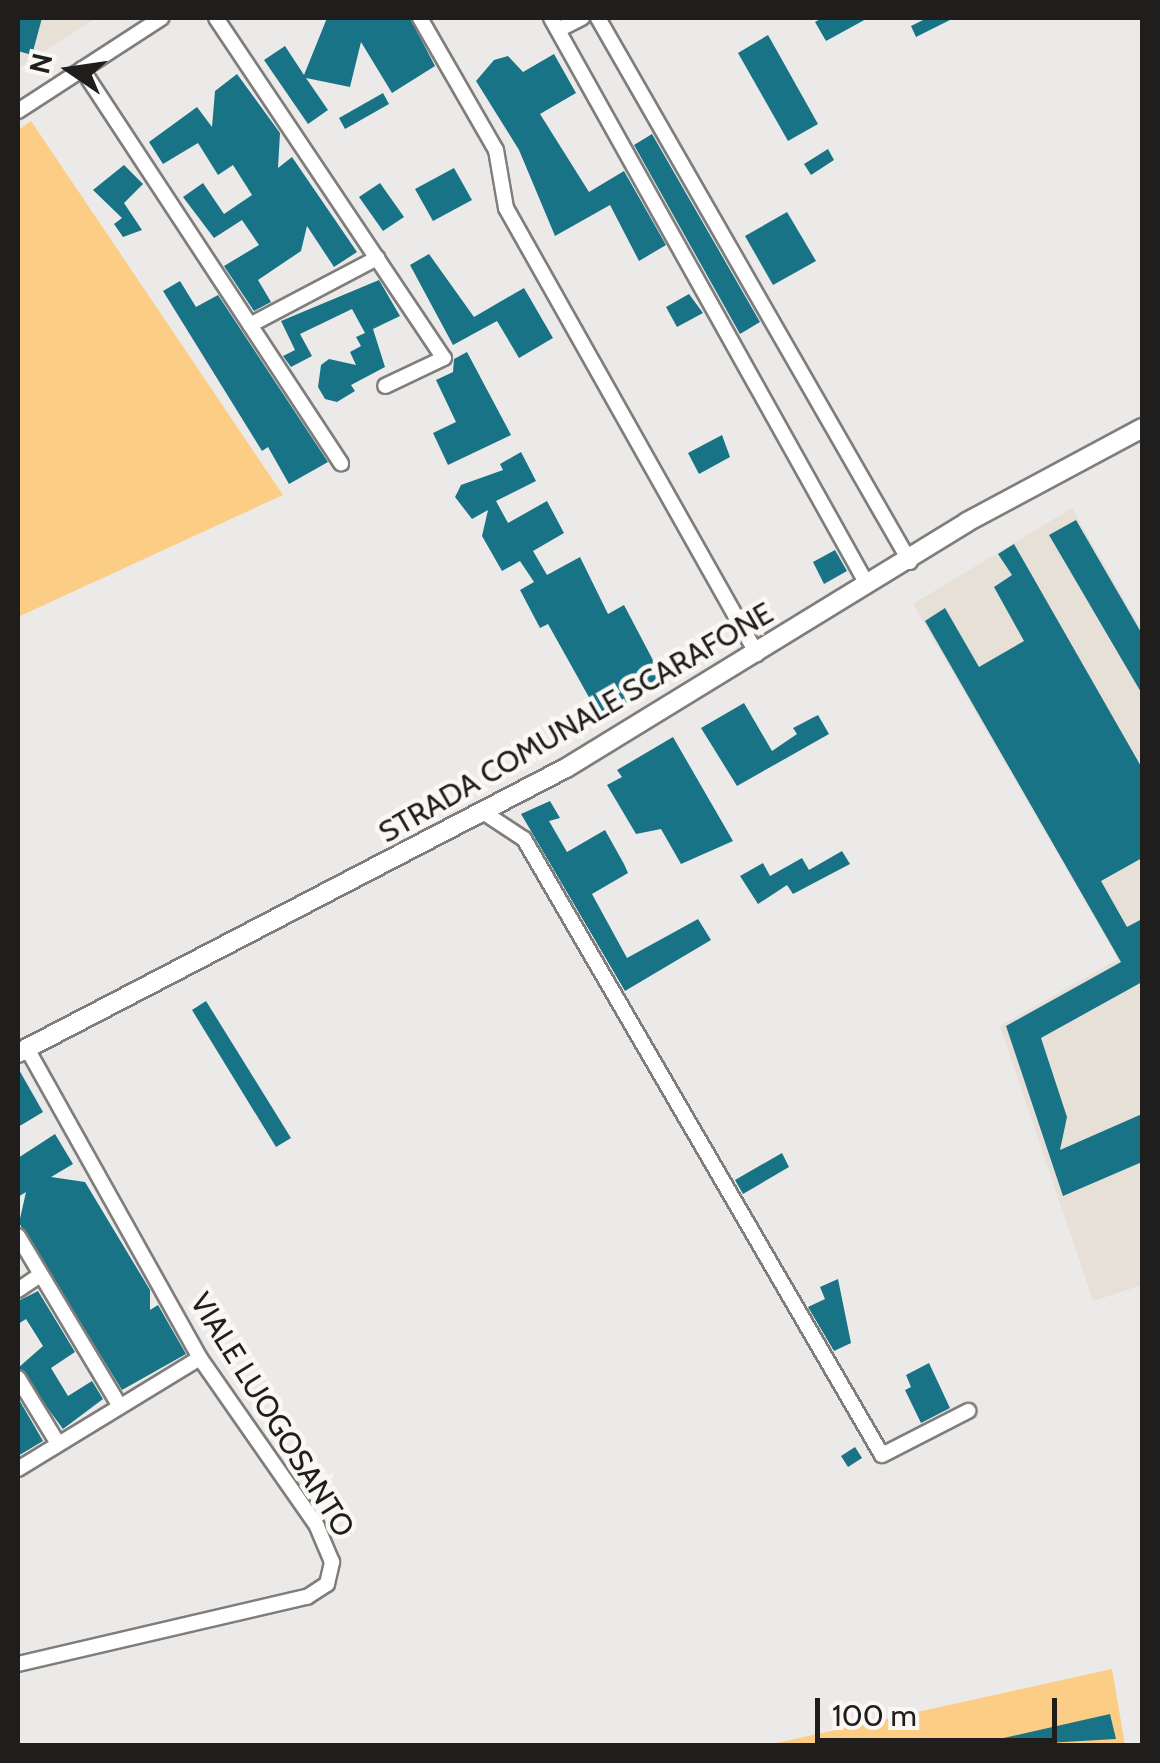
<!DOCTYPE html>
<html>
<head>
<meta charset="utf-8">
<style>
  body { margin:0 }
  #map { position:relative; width:1160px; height:1763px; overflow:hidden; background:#eceae8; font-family:Cabin,sans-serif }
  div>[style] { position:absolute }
  .built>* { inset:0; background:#e7e0d7 }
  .green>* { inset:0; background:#fccd85 }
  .building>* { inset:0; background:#187387 }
  .roads { filter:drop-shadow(2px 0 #807e7c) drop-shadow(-2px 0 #807e7c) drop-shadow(0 2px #807e7c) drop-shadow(0 -2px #807e7c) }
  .minor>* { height:14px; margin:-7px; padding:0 7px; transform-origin:7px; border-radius:7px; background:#fff }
  .tertiary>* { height:18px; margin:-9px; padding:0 9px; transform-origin:9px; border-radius:9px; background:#fff }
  span { translate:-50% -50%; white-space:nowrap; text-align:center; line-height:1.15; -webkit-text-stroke:9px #f9f8f5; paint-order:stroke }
  .street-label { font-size:30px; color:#1f1e1d }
  .frame { position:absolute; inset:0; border:20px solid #1f1e1d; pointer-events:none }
  .north { position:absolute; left:20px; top:20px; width:100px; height:100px; -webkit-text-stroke:8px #f9f8f5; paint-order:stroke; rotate:283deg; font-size:28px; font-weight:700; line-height:40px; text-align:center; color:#1f1e1d }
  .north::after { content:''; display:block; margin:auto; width:35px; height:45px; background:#1f1e1d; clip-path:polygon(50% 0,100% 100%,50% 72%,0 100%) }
  .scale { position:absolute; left:815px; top:1698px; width:242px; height:45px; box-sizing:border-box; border:5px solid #1f1e1d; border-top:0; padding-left:12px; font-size:30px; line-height:35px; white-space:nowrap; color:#1f1e1d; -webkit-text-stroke:8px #f9f8f5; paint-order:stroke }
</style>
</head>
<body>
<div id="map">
  <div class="built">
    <i style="clip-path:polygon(18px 18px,96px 18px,18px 68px)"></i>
    <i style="clip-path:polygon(1072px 508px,1142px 630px,1142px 1285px,1093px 1301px,1000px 1026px,1118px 959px,913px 604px)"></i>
  </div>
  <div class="green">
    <i style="clip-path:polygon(31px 121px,283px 495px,18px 617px,18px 130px)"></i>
    <i style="clip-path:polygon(1112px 1669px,1125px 1745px,763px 1746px)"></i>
  </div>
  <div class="building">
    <i style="clip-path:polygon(18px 18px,42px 18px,32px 55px,18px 51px)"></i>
    <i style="clip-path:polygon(327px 18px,410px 18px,435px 66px,392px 93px,361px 42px,350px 87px,306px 78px,328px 110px,308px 124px,264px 60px,285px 46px,304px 75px)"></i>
    <i style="clip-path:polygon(822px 18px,868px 18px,826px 41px,815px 22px)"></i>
    <i style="clip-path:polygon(927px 18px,954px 18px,916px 37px,911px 26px)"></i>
    <i style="clip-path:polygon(768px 35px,818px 124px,788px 141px,738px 53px)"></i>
    <i style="clip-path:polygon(554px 54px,576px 93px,540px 114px,589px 192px,624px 171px,666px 245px,639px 261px,610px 205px,555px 236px,519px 150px,476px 81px,494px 60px,508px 56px,523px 72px)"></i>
    <i style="clip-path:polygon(237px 74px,280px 133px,278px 168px,292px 157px,357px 252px,334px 267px,307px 226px,301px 251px,258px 280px,271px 302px,254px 311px,224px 266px,259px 245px,242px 220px,214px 238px,183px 197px,203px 183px,224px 214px,252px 195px,233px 165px,218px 175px,198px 143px,163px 164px,149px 142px,197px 107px,212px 127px,215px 91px)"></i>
    <i style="clip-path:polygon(383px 93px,389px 104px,345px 129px,339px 118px)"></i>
    <i style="clip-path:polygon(652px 134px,760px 322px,740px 334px,634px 145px)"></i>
    <i style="clip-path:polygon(828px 149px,834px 160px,811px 175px,804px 164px)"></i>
    <i style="clip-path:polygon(124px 165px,143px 184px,124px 203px,142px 230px,123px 237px,114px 224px,122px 218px,93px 190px)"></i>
    <i style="clip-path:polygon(454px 168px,472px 200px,433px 221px,415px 189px)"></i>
    <i style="clip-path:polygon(380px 183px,404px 217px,383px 231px,359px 197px)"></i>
    <i style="clip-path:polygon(787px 212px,816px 261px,773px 285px,745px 236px)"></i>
    <i style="clip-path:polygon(429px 254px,474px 317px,524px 288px,553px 338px,519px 358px,497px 321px,453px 345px,410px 265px)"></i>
    <i style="clip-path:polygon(379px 280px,400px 316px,373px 329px,385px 367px,351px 385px,355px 391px,337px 402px,325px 399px,318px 387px,321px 365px,329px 359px,356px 365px,350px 352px,361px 346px,356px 337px,365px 333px,352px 309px,300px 334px,312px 356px,291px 367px,283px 356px,295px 350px,281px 321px)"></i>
    <i style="clip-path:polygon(180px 281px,196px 307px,218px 295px,328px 462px,289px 484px,268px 447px,262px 451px,163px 291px)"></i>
    <i style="clip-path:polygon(689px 294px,703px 313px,677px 327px,666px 307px)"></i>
    <i style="clip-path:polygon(467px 352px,511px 435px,448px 465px,433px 433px,456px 422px,436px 380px,453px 372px,454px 359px)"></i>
    <i style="clip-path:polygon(722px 435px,730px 457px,699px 474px,688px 453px)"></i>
    <i style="clip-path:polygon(521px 452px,536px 481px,496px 501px,508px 523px,547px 501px,564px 533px,533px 551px,547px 575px,580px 557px,608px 614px,624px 605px,665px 683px,600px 717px,548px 624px,540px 628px,520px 590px,534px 582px,520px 561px,502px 571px,482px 536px,488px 510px,472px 519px,455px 497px,461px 485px,503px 470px,500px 464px)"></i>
    <i style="clip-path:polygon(1076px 520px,1142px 634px,1142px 694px,1049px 535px)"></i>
    <i style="clip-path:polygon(1014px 544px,1142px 768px,1142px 858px,1101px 881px,1127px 927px,1142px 919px,1142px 982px,1041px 1038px,1067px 1117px,1060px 1150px,1142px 1114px,1142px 1162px,1063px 1196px,1006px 1026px,1121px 962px,925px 621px,945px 608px,979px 667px,1024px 641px,994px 587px,1012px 575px,998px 554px)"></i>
    <i style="clip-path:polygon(835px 550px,847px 571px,824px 584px,813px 562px)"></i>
    <i style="clip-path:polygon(744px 703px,772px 751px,797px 734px,793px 728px,818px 715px,829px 734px,737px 786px,701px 728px)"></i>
    <i style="clip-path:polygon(673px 737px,733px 841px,681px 864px,661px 829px,636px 834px,607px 785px,622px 777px,617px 770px)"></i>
    <i style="clip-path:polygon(550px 801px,560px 818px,549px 821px,567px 852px,605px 830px,624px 864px,628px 873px,592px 894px,627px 958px,698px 919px,711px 940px,625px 991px,521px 814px)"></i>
    <i style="clip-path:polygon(842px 851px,850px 864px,793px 894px,787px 885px,758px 904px,740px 876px,763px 863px,770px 876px,802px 858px,809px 870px)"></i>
    <i style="clip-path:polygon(206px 1001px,291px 1138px,276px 1147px,192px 1010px)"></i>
    <i style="clip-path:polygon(18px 1068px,43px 1112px,18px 1127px)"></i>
    <i style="clip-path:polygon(55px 1134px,73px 1164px,51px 1177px,85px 1182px,150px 1290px,150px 1310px,158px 1305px,186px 1354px,122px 1390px,19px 1223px,26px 1192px,18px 1197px,18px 1158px)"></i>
    <i style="clip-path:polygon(782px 1153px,789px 1167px,743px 1194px,735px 1180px)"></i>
    <i style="clip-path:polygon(838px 1279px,851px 1343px,834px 1351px,808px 1307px,825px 1299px,820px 1287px)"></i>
    <i style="clip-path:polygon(38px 1291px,75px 1352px,51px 1368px,68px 1396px,92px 1381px,103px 1399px,63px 1429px,18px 1368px,43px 1346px,26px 1319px,18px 1324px,18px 1301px)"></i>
    <i style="clip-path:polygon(929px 1363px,950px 1408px,921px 1423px,905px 1390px,911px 1387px,906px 1375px)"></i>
    <i style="clip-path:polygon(18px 1398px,43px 1441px,18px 1456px)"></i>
    <i style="clip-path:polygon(855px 1447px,862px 1458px,848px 1467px,841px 1456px)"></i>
    <i style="clip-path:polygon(1110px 1714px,1116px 1739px,995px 1746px,995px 1740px)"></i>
  </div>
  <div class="roads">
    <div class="minor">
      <i style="left:216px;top:18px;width:409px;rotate:56.2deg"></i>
      <i style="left:444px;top:358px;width:65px;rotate:154.6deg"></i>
      <i style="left:420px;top:18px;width:152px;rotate:60.1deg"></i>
      <i style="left:496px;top:150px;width:59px;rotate:80.2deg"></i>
      <i style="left:506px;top:208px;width:512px;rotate:60.63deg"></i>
      <i style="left:551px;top:18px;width:648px;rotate:60.83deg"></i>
      <i style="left:598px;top:18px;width:627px;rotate:60.16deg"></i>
      <i style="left:558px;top:30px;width:27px;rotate:-27deg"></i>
      <i style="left:82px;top:69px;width:472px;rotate:56.7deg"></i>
      <i style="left:18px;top:111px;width:171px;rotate:-33deg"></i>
      <i style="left:250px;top:325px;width:144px;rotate:-27.8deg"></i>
      <i style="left:483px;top:812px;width:49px;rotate:33.4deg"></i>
      <i style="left:524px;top:839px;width:712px;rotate:59.84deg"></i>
      <i style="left:882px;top:1455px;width:97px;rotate:-27.1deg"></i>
      <i style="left:18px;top:1236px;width:195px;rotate:59.1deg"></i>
      <i style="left:18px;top:1290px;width:27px;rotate:-34deg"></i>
      <i style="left:18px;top:1378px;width:75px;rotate:58.6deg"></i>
      <i style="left:18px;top:1469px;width:213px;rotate:-31.4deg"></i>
      <i style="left:18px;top:1664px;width:297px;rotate:-13.1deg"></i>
      <i style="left:307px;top:1597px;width:24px;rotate:-33deg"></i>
      <i style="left:327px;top:1584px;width:23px;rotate:-77deg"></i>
      <i style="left:332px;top:1562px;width:39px;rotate:-113deg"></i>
      <i style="left:317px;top:1526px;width:205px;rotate:-124.9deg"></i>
      <i style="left:200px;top:1358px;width:354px;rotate:-119.2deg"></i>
    </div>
    <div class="tertiary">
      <i style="left:18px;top:1053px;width:618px;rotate:-27.48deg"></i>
      <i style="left:566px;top:768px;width:470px;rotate:-31.5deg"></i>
      <i style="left:967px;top:522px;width:199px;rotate:-28.2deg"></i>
    </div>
  </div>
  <div class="street-label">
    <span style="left:576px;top:723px;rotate:-30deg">STRADA COMUNALE SCARAFONE</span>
    <span style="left:272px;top:1415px;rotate:58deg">VIALE LUOGOSANTO</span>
  </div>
  <div class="frame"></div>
  <div class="north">N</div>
  <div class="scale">100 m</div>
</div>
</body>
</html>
